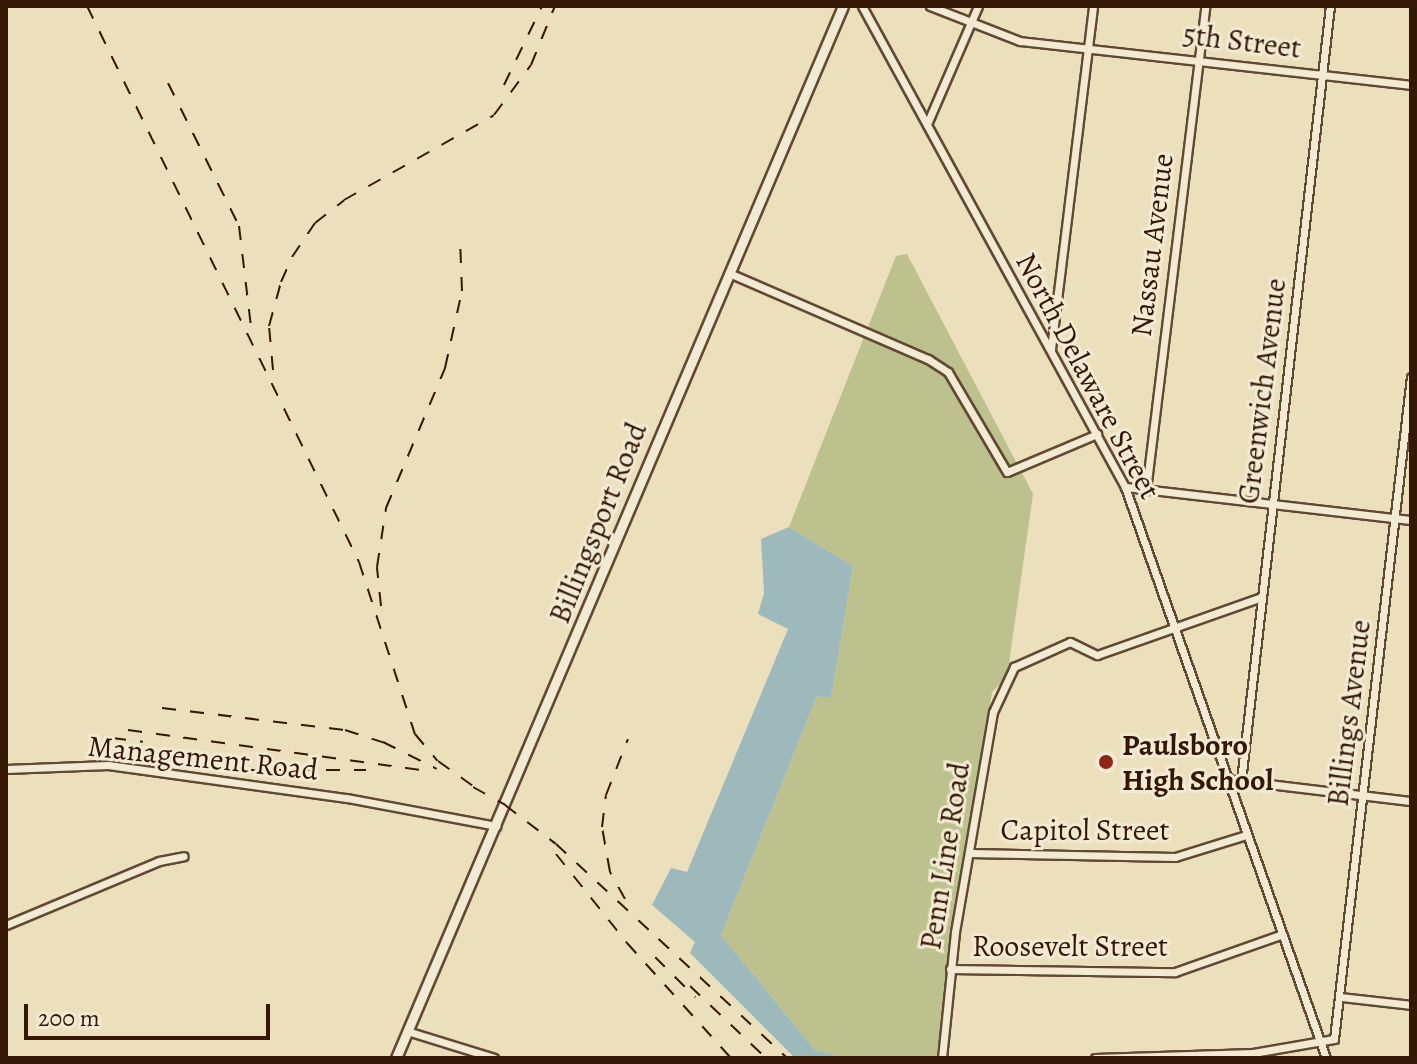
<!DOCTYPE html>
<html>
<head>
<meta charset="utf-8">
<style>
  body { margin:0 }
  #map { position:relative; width:1417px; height:1064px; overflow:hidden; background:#ebdfbc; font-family:Alegreya,serif }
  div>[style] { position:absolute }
  .green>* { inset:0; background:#bcc18e }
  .water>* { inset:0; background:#9eb9bc }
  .roads { filter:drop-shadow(2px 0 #624932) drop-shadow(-2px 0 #624932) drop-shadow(0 2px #624932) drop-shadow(0 -2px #624932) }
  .minor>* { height:7px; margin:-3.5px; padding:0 3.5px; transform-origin:3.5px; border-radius:3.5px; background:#f2ead3 }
  .tertiary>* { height:9px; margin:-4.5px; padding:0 4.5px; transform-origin:4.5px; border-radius:4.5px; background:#f2ead3 }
  .rail>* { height:2px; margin-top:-1px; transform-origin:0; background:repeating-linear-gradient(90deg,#341704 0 14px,transparent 0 28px) }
  .dots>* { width:22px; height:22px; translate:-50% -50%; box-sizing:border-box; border:4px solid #f2ead3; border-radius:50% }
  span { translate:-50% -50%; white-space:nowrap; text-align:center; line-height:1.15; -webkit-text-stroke:6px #f2ead3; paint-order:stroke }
  .street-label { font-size:30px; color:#341704 }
  .poi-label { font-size:30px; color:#341704; font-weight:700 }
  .left { translate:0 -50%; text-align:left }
  .frame { position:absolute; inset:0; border:8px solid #341704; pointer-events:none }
  .scale { position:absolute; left:24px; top:1004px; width:246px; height:36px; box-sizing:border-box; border:4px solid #341704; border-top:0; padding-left:10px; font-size:24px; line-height:28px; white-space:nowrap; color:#341704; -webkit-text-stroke:6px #f2ead3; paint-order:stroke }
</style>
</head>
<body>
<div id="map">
  <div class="green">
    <i style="clip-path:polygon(907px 254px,1033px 494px,1007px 677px,992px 692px,937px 1057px,848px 1058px,815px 1050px,721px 935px,817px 696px,831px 698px,853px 566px,789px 527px,896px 256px)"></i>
  </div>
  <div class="water">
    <i style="clip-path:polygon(789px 527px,853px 566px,831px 698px,817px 696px,721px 935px,815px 1050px,848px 1058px,795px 1058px,690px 953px,695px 942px,652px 905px,671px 868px,687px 872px,788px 629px,758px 614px,764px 593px,761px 539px)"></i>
  </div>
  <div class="roads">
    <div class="minor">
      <i style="left:862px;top:6px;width:548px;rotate:61.33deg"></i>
      <i style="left:1125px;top:487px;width:605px;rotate:70.61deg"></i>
      <i style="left:930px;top:6px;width:97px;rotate:21.3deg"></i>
      <i style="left:1020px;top:41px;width:393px;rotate:6.4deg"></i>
      <i style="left:927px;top:124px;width:129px;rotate:-66.6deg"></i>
      <i style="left:729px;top:273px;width:217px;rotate:23.4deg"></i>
      <i style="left:928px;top:359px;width:24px;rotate:33deg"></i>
      <i style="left:948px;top:372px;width:116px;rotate:59.5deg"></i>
      <i style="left:1007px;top:472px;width:98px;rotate:-22.9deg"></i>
      <i style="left:1051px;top:349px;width:346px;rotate:-83deg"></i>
      <i style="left:1125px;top:487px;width:288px;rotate:6.6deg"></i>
      <i style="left:1146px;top:490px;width:488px;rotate:-83deg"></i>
      <i style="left:6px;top:769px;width:102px;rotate:-2.2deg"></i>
      <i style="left:108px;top:765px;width:241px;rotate:7.9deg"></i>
      <i style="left:347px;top:798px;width:152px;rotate:10.6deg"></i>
      <i style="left:1226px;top:779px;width:186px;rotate:6.8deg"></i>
      <i style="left:1241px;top:781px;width:780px;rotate:-83.45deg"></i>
      <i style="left:969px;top:853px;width:206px;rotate:1.1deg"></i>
      <i style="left:1175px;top:857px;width:74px;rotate:-17.2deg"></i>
      <i style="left:6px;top:925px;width:166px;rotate:-22.7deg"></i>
      <i style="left:159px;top:861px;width:25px;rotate:-11deg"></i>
      <i style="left:950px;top:969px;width:225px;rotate:0.8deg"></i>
      <i style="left:1175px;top:972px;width:111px;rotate:-19.4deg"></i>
      <i style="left:1341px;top:997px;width:70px;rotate:6.5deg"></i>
      <i style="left:407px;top:1031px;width:91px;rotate:17.2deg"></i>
      <i style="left:942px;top:1058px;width:127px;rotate:-84.1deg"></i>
      <i style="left:955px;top:932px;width:223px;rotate:-80.2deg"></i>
      <i style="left:993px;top:712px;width:50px;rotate:-65deg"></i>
      <i style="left:1014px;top:667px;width:61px;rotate:-24.1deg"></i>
      <i style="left:1070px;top:642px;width:30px;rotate:26deg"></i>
      <i style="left:1097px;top:655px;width:175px;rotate:-19.4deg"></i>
      <i style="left:1095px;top:1058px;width:158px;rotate:-1.8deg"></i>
      <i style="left:1253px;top:1053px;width:82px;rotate:-9.8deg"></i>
      <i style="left:1334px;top:1039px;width:666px;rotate:-83.37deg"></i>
    </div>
    <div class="tertiary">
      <i style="left:396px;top:1058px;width:1143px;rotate:-66.98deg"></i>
    </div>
  </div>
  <div class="rail">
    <i style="left:87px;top:6px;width:619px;rotate:63.93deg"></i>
    <i style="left:359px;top:562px;width:181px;rotate:72deg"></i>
    <i style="left:415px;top:734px;width:35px;rotate:50deg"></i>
    <i style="left:438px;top:761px;width:52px;rotate:35.5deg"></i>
    <i style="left:168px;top:83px;width:160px;rotate:63.6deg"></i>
    <i style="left:239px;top:226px;width:102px;rotate:83.2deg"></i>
    <i style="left:504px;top:85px;width:88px;rotate:-64.3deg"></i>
    <i style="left:273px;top:370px;width:44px;rotate:-95.2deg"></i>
    <i style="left:269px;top:326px;width:46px;rotate:-74.7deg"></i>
    <i style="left:281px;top:282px;width:27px;rotate:-66deg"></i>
    <i style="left:292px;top:257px;width:41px;rotate:-55.9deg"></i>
    <i style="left:315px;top:223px;width:37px;rotate:-38deg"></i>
    <i style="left:344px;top:200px;width:172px;rotate:-29.5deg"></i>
    <i style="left:494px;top:115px;width:62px;rotate:-53.5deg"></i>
    <i style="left:531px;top:65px;width:64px;rotate:-67.9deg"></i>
    <i style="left:381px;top:606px;width:39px;rotate:-96deg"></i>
    <i style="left:377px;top:567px;width:60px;rotate:-81.3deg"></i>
    <i style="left:386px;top:508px;width:152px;rotate:-67.1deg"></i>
    <i style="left:445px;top:368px;width:79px;rotate:-77.6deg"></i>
    <i style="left:462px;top:291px;width:51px;rotate:-92.2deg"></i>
    <i style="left:162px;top:708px;width:184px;rotate:6.9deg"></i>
    <i style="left:345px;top:730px;width:40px;rotate:18deg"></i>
    <i style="left:383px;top:742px;width:60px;rotate:26.6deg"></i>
    <i style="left:128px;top:730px;width:301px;rotate:7.8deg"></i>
    <i style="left:112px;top:738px;width:31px;rotate:7deg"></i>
    <i style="left:109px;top:752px;width:134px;rotate:7.7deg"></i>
    <i style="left:242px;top:770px;width:124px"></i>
    <i style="left:473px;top:787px;width:37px;rotate:29deg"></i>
    <i style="left:505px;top:805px;width:64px;rotate:37.4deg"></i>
    <i style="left:556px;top:844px;width:315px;rotate:42.8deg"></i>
    <i style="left:556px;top:854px;width:114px;rotate:51.4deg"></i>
    <i style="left:627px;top:943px;width:155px;rotate:47.9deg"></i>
    <i style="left:625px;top:899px;width:31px;rotate:-119deg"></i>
    <i style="left:610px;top:872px;width:46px;rotate:-100.1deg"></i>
    <i style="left:602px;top:827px;width:32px;rotate:-83deg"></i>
    <i style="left:606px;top:795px;width:60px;rotate:-68.6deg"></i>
    <i style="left:655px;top:957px;width:57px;rotate:45deg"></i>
    <i style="left:690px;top:986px;width:105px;rotate:43.5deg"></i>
    <i style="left:1275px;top:1058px;width:136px;rotate:-0.4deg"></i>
  </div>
  <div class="dots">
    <i style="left:1106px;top:762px;background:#8f2418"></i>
  </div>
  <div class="street-label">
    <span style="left:1242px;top:41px;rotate:7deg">5th Street</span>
    <span style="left:1152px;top:245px;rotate:-83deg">Nassau Avenue</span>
    <span style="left:1088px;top:376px;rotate:62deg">North Delaware Street</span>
    <span style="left:1262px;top:391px;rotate:-83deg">Greenwich Avenue</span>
    <span style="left:598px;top:523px;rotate:-68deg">Billingsport Road</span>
    <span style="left:1349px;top:713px;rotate:-83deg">Billings Avenue</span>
    <span style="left:203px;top:758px;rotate:6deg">Management Road</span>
    <span style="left:1085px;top:830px">Capitol Street</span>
    <span style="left:945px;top:856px;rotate:-81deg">Penn Line Road</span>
    <span style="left:1070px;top:946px">Roosevelt Street</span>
  </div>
  <div class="poi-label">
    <span class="left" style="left:1122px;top:762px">Paulsboro<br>High School</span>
  </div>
  <div class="frame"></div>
  <div class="scale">200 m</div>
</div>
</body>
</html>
